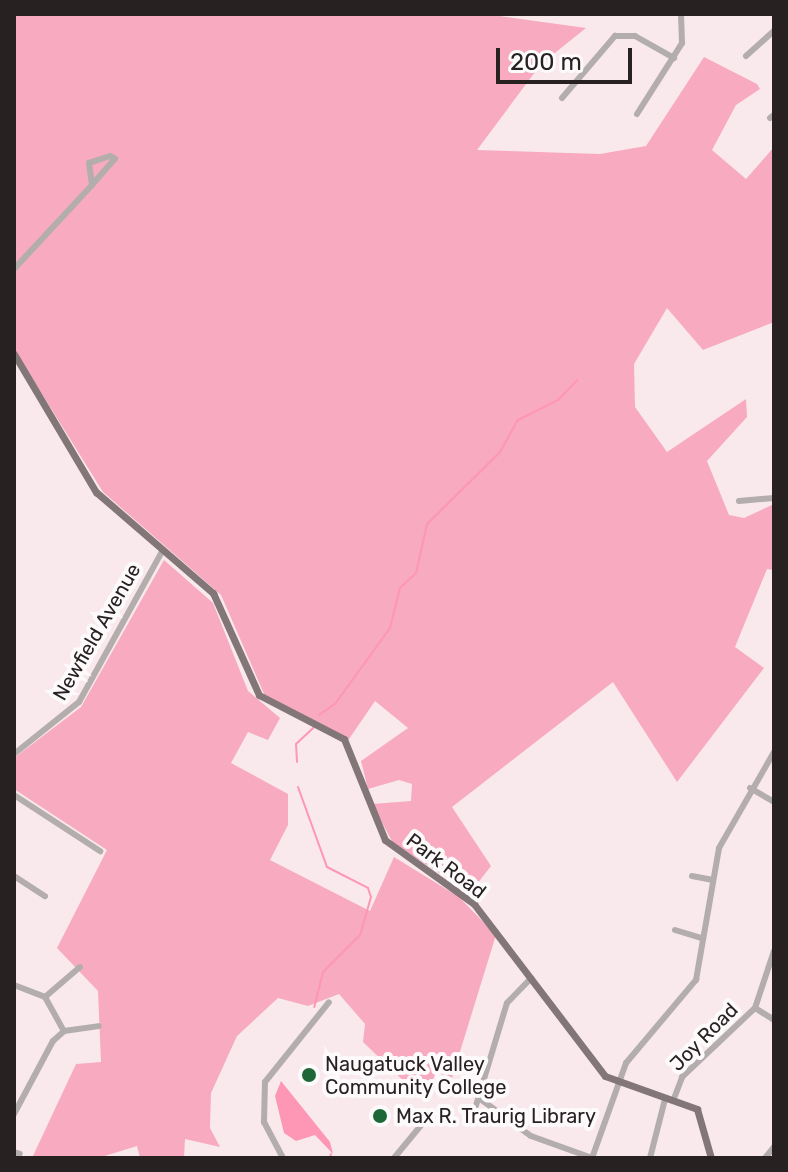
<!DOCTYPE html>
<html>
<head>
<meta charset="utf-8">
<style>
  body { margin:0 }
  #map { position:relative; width:788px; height:1172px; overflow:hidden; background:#f9e9ed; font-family:Rubik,sans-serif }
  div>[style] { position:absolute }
  .green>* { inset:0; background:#f7aac0 }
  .water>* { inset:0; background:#fe96b6 }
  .stream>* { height:2px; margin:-1px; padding:0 1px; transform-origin:1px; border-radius:1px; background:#fe96b6 }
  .minor>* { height:6px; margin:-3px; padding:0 3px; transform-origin:3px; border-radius:3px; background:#b3adae }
  .major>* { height:7px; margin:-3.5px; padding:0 3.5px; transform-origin:3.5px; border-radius:3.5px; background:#827679 }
  .dots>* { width:22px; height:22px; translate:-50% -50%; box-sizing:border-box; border:4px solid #fdfafb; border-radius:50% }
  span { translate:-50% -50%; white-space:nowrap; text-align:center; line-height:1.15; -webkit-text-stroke:8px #fdfafb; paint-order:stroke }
  .street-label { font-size:20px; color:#272122 }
  .poi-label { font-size:20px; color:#272122 }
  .left { translate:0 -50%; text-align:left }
  .frame { position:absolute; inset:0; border:16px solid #272122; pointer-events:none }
  .scale { position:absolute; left:496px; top:48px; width:136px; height:36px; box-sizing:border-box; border:4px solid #272122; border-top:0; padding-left:10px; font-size:24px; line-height:28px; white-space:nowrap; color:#272122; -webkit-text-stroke:6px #fdfafb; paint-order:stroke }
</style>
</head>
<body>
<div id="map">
  <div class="green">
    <i style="clip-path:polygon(14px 14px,485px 14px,586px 28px,541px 64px,477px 150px,600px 154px,646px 146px,704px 57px,757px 84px,760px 89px,736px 105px,712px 150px,746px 179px,774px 147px,774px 322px,703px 350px,667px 308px,634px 364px,635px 407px,667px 452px,746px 399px,747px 417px,707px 461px,729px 515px,744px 518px,774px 504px,774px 570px,767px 569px,735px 647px,764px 668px,677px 782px,613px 682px,452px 807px,491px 866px,470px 893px,393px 843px,372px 804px,411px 801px,412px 784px,399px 780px,368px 789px,361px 761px,408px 728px,375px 701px,349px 739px,265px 696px,221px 595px,103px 492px,14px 349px)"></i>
    <i style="clip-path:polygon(164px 560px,213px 603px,248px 691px,280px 718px,268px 740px,248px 732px,231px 763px,288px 794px,288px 825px,270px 860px,370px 911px,394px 857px,459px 897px,496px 935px,450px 1084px,438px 1069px,426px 1093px,410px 1087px,363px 1042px,365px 1024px,339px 994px,308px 1006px,278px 998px,237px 1036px,211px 1093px,210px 1128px,220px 1147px,185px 1139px,184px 1158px,140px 1158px,137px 1146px,98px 1158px,32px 1158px,76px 1064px,101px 1062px,98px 991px,57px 948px,107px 850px,14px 789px,14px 758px,81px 707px)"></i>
  </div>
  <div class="water">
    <i style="clip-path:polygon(281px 1081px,330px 1142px,333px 1154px,315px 1135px,296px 1141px,284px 1133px,275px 1096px)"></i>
  </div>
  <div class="stream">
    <i style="left:319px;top:715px;width:19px;rotate:-35deg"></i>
    <i style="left:335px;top:704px;width:94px;rotate:-54.1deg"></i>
    <i style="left:390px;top:628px;width:41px;rotate:-76deg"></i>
    <i style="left:400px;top:588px;width:22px;rotate:-43deg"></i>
    <i style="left:416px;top:573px;width:50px;rotate:-77.3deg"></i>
    <i style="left:427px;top:524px;width:103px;rotate:-44.6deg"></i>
    <i style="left:500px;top:452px;width:37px;rotate:-61deg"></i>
    <i style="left:518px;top:420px;width:45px;rotate:-26.6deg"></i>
    <i style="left:558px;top:400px;width:28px;rotate:-46deg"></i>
    <i style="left:297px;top:762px;width:18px;rotate:-93deg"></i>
    <i style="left:296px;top:744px;width:26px;rotate:-43deg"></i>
    <i style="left:298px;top:787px;width:85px;rotate:70.1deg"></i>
    <i style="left:327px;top:867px;width:46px;rotate:27.1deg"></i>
    <i style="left:368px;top:888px;width:9px;rotate:72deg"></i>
    <i style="left:371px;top:897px;width:40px;rotate:106deg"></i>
    <i style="left:360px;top:935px;width:52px;rotate:135deg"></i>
    <i style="left:323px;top:972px;width:36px;rotate:104deg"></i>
    <i style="left:330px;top:1158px;width:4px;rotate:-76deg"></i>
  </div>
  <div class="minor">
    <i style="left:746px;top:56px;width:38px;rotate:-42deg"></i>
    <i style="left:562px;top:98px;width:82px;rotate:-49.5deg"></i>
    <i style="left:615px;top:36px;width:20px"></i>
    <i style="left:635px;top:36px;width:45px;rotate:29.4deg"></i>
    <i style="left:637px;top:114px;width:84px;rotate:-57.6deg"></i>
    <i style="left:682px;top:43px;width:29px;rotate:-92deg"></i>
    <i style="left:770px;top:118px;width:5px;rotate:-37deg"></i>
    <i style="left:14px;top:269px;width:115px;rotate:-47.1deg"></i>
    <i style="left:92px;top:185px;width:35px;rotate:-49deg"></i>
    <i style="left:115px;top:159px;width:6px;rotate:-149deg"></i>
    <i style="left:110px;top:156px;width:22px;rotate:162deg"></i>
    <i style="left:89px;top:163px;width:22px;rotate:82deg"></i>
    <i style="left:739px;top:501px;width:35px;rotate:-5deg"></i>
    <i style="left:14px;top:754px;width:83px;rotate:-38.7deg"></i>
    <i style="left:79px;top:702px;width:174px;rotate:-61.1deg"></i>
    <i style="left:750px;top:788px;width:28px;rotate:30deg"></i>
    <i style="left:14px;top:795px;width:103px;rotate:33.1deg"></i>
    <i style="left:14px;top:876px;width:37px;rotate:33deg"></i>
    <i style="left:692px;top:876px;width:20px;rotate:11deg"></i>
    <i style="left:675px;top:930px;width:28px;rotate:17deg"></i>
    <i style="left:14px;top:985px;width:33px;rotate:21deg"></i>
    <i style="left:45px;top:997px;width:39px;rotate:61deg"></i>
    <i style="left:45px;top:997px;width:46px;rotate:-40.6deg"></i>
    <i style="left:755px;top:1008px;width:22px;rotate:32deg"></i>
    <i style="left:479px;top:1098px;width:64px;rotate:36.2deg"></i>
    <i style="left:531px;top:1136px;width:65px;rotate:19.8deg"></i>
    <i style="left:673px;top:1101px;width:26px;rotate:-69deg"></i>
    <i style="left:682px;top:1077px;width:100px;rotate:-43.4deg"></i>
    <i style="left:755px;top:1008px;width:60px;rotate:-71.6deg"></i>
    <i style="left:14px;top:1114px;width:83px;rotate:-61.9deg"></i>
    <i style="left:53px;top:1041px;width:15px;rotate:-42deg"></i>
    <i style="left:64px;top:1031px;width:35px;rotate:-8deg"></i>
    <i style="left:471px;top:1122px;width:124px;rotate:-73.2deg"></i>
    <i style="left:507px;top:1003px;width:35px;rotate:-46deg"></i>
    <i style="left:14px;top:1152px;width:6px;rotate:18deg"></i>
    <i style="left:283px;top:1158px;width:41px;rotate:-117.8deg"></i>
    <i style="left:264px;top:1122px;width:40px;rotate:-88.6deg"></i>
    <i style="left:265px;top:1082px;width:102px;rotate:-51.3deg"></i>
    <i style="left:394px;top:1158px;width:60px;rotate:-50.4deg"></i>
    <i style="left:592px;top:1158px;width:101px;rotate:-70.3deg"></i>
    <i style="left:626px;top:1063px;width:109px;rotate:-49.9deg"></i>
    <i style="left:696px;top:980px;width:134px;rotate:-80.1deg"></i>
    <i style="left:719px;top:848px;width:111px;rotate:-60.2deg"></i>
    <i style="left:650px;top:1158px;width:61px;rotate:-75.7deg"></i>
    <i style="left:765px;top:1158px;width:14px;rotate:-51deg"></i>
  </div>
  <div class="major">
    <i style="left:14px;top:354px;width:161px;rotate:59.3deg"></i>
    <i style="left:96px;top:492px;width:155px;rotate:40.8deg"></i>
    <i style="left:213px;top:593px;width:112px;rotate:65.7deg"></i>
    <i style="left:259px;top:695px;width:96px;rotate:27.4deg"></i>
    <i style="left:344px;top:739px;width:109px;rotate:67.9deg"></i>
    <i style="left:385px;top:840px;width:110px;rotate:35.7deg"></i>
    <i style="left:474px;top:904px;width:216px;rotate:52.7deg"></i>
    <i style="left:605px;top:1076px;width:98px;rotate:19.7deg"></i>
    <i style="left:697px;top:1109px;width:51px;rotate:74.1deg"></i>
  </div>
  <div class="dots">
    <i style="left:309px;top:1075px;background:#1d6836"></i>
    <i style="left:380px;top:1116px;background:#1d6836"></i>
  </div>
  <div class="street-label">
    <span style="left:97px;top:632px;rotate:-60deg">Newfield Avenue</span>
    <span style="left:446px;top:866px;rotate:37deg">Park Road</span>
    <span style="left:704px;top:1037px;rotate:-45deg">Joy Road</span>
  </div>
  <div class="poi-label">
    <span class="left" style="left:325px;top:1076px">Naugatuck Valley<br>Community College</span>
    <span class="left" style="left:396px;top:1116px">Max R. Traurig Library</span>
  </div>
  <div class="frame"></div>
  <div class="scale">200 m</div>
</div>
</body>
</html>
